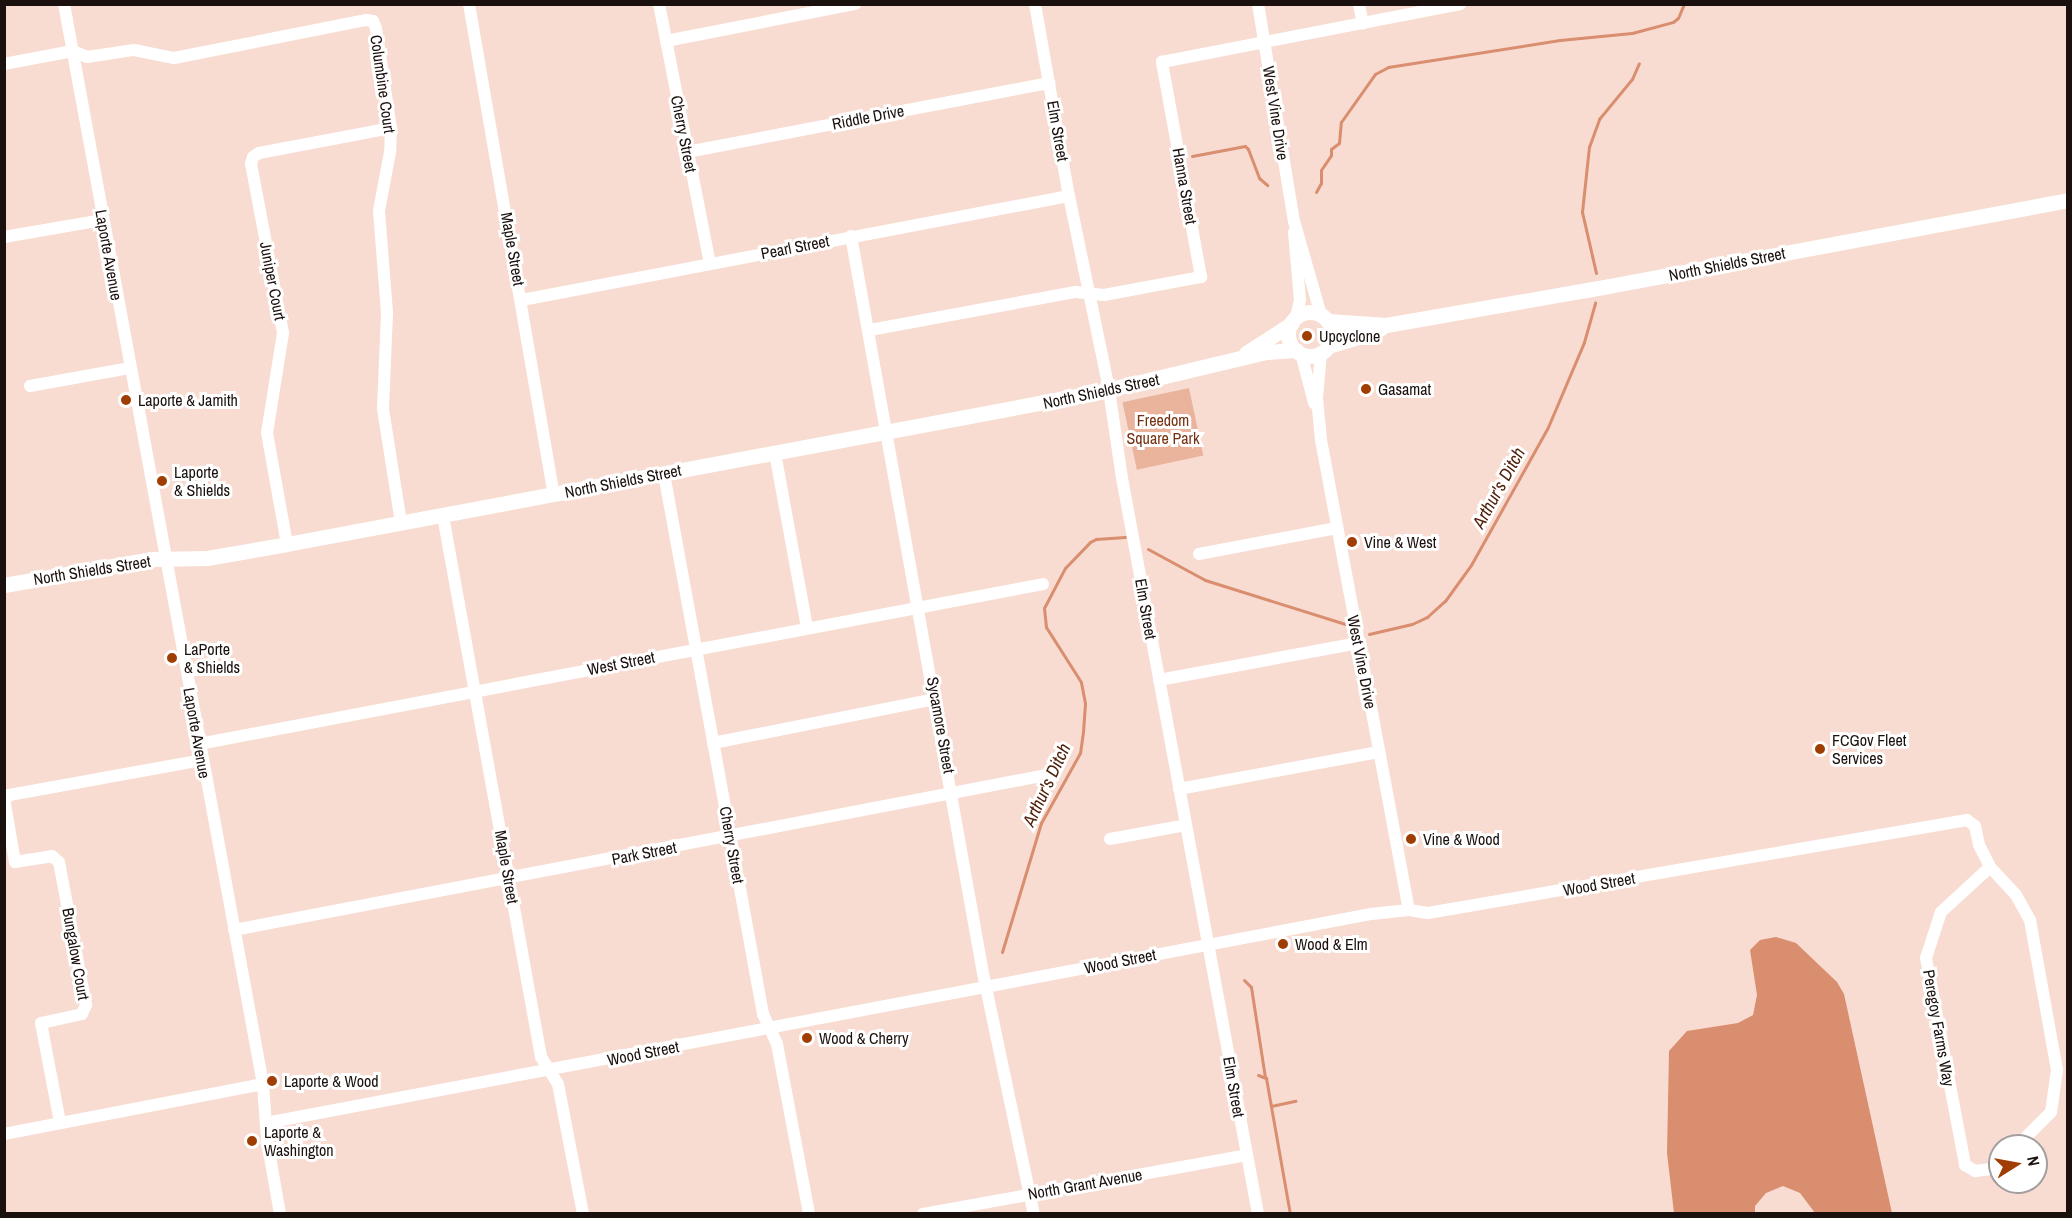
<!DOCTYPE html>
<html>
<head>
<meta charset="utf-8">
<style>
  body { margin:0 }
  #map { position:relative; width:2072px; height:1218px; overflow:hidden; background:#f8dcd1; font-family:"Archivo Narrow",sans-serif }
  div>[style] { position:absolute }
  .green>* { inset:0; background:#eab39c; transform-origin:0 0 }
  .water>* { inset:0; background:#d98e6f }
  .stream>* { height:3px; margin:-1.5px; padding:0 1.5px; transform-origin:1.5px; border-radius:1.5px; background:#d98e6f }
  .minor>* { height:12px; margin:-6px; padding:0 6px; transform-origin:6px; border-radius:6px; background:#fff }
  .major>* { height:15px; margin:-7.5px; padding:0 7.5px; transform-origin:7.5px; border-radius:7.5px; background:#fff }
  .major>.ring { margin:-7.5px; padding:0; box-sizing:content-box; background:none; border:15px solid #fff; border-radius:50% }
  .dots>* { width:16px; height:16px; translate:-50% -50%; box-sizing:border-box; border:3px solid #fff; border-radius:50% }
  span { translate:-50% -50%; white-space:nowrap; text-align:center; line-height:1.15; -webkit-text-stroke:6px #fff; paint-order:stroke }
  .street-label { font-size:16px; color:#1a100d }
  .poi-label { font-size:16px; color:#1a100d }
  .left { translate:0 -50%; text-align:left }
  .park-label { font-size:16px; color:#74300f }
  .water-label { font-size:18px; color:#50200a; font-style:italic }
  .frame { position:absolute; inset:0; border:6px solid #1a100d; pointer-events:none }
  .north { position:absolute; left:1988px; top:1134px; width:60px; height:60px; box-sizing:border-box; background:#fff; border:2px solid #a39f9e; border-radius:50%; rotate:79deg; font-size:16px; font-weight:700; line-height:24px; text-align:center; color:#1a100d }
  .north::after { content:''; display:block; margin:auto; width:21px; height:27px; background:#a03d03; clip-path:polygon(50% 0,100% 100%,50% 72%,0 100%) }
</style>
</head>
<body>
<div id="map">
  <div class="green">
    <div style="left:1189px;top:388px;width:69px;height:68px;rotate:78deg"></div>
  </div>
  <div class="water">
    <div style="clip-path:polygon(1776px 937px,1796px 943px,1837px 982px,1844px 994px,1892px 1213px,1815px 1213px,1800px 1193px,1783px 1186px,1766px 1193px,1755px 1206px,1755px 1213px,1674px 1213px,1667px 1153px,1669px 1051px,1687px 1031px,1738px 1023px,1753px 1015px,1757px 995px,1750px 950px,1760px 940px)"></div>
  </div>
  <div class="stream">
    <div style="left:1192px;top:156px;width:54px;rotate:-10.7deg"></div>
    <div style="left:1245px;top:146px;width:4px;rotate:45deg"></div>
    <div style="left:1248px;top:149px;width:31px;rotate:69deg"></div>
    <div style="left:1259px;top:178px;width:11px;rotate:41deg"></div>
    <div style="left:1316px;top:192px;width:10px;rotate:-61deg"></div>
    <div style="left:1321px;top:183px;width:13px;rotate:-90deg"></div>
    <div style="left:1321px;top:170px;width:18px;rotate:-56deg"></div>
    <div style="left:1331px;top:155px;width:6px;rotate:-90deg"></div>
    <div style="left:1331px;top:149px;width:10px;rotate:-37deg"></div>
    <div style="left:1339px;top:143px;width:21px;rotate:-85deg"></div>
    <div style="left:1341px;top:122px;width:59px;rotate:-54.7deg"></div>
    <div style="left:1375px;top:74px;width:15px;rotate:-28deg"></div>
    <div style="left:1388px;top:67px;width:174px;rotate:-8.9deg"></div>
    <div style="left:1560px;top:40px;width:72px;rotate:-5.6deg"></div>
    <div style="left:1632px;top:33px;width:42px;rotate:-15deg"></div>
    <div style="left:1673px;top:22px;width:6px;rotate:-39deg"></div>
    <div style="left:1678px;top:18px;width:15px;rotate:-67deg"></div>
    <div style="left:1596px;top:273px;width:63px;rotate:-102.9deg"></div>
    <div style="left:1582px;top:212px;width:65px;rotate:-83.9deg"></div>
    <div style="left:1589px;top:147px;width:30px;rotate:-70deg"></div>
    <div style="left:1599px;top:119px;width:52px;rotate:-50.5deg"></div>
    <div style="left:1632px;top:79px;width:17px;rotate:-66deg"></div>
    <div style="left:1148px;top:549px;width:65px;rotate:28.5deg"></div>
    <div style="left:1205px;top:580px;width:147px;rotate:17.4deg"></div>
    <div style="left:1369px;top:634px;width:44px;rotate:-13.1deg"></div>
    <div style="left:1412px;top:624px;width:17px;rotate:-25deg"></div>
    <div style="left:1427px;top:617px;width:24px;rotate:-42deg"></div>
    <div style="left:1445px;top:601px;width:44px;rotate:-54.2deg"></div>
    <div style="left:1471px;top:565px;width:158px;rotate:-60.8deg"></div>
    <div style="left:1548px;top:427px;width:92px;rotate:-67deg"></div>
    <div style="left:1584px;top:342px;width:41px;rotate:-74.2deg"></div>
    <div style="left:1002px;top:952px;width:135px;rotate:-73.2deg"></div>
    <div style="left:1041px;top:823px;width:80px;rotate:-60.9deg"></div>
    <div style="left:1080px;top:753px;width:21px;rotate:-82deg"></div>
    <div style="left:1083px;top:732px;width:29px;rotate:-86deg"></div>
    <div style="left:1085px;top:703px;width:21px;rotate:-101deg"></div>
    <div style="left:1081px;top:682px;width:65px;rotate:-122.5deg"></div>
    <div style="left:1046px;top:627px;width:19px;rotate:-96deg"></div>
    <div style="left:1044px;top:608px;width:45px;rotate:-62.3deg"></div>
    <div style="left:1065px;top:568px;width:36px;rotate:-46deg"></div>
    <div style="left:1090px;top:542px;width:7px;rotate:-27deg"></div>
    <div style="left:1096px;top:539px;width:29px;rotate:-4deg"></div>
    <div style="left:1244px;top:980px;width:10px;rotate:45deg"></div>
    <div style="left:1251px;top:987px;width:91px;rotate:81.2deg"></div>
    <div style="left:1258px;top:1075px;width:9px;rotate:21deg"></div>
    <div style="left:1266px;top:1078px;width:138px;rotate:80deg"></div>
    <div style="left:1271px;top:1106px;width:25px;rotate:-12deg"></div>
  </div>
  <div class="minor">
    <div style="left:64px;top:4px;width:1098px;rotate:79.56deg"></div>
    <div style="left:263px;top:1084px;width:56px;rotate:85.9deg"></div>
    <div style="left:267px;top:1140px;width:75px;rotate:80deg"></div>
    <div style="left:469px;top:4px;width:497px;rotate:80.2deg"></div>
    <div style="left:659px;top:4px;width:265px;rotate:78.9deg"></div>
    <div style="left:1035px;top:4px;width:195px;rotate:80deg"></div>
    <div style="left:1069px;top:196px;width:198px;rotate:78.3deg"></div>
    <div style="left:1109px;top:390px;width:89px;rotate:81.6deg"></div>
    <div style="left:1122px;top:478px;width:748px;rotate:79.53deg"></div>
    <div style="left:1258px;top:4px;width:220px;rotate:80.6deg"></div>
    <div style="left:1294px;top:221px;width:98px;rotate:74deg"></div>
    <div style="left:1359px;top:4px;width:20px;rotate:79deg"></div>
    <div style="left:666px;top:41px;width:193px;rotate:-11.1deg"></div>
    <div style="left:4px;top:64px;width:70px;rotate:-10.7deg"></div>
    <div style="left:73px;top:51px;width:15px;rotate:23deg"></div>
    <div style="left:87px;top:57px;width:48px;rotate:-8.5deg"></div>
    <div style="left:134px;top:50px;width:41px;rotate:11.3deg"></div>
    <div style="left:174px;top:58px;width:196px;rotate:-11.2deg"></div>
    <div style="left:366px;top:20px;width:7px;rotate:8deg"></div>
    <div style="left:373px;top:21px;width:8px;rotate:67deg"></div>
    <div style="left:376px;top:28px;width:101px;rotate:81.5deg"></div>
    <div style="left:391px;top:128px;width:24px;rotate:92deg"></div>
    <div style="left:390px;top:152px;width:60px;rotate:100.6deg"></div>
    <div style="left:379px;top:211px;width:102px;rotate:85.5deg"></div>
    <div style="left:387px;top:313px;width:96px;rotate:92.4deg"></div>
    <div style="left:383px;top:409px;width:115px;rotate:81deg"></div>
    <div style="left:687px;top:152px;width:369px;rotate:-10.8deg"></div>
    <div style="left:1294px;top:232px;width:68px;rotate:85deg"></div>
    <div style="left:1300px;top:300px;width:17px;rotate:103deg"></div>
    <div style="left:851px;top:236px;width:749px;rotate:79.85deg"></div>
    <div style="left:983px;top:973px;width:246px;rotate:78.1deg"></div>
    <div style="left:4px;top:237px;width:99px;rotate:-9.8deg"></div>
    <div style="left:522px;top:300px;width:557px;rotate:-10.77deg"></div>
    <div style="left:870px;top:330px;width:209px;rotate:-10.5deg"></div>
    <div style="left:1076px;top:292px;width:28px;rotate:6deg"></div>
    <div style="left:1104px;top:295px;width:99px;rotate:-10.5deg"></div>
    <div style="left:1201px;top:277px;width:219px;rotate:-100.3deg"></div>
    <div style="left:1162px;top:62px;width:304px;rotate:-11deg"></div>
    <div style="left:1301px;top:353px;width:52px;rotate:75.4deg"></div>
    <div style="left:1321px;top:353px;width:45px;rotate:95.1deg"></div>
    <div style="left:1317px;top:398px;width:42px;rotate:84.6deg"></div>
    <div style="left:1321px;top:440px;width:478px;rotate:79.4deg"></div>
    <div style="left:30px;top:386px;width:102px;rotate:-10.2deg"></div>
    <div style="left:775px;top:453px;width:177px;rotate:79.6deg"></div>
    <div style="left:664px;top:474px;width:549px;rotate:79.61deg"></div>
    <div style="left:763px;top:1014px;width:33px;rotate:65deg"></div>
    <div style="left:777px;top:1044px;width:173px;rotate:79.3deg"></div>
    <div style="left:443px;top:516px;width:550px;rotate:79.73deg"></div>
    <div style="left:541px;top:1057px;width:32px;rotate:58deg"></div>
    <div style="left:558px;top:1084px;width:132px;rotate:79.1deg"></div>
    <div style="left:287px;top:544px;width:113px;rotate:-100.2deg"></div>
    <div style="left:267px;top:433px;width:101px;rotate:-80.9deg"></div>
    <div style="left:283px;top:333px;width:172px;rotate:-100.7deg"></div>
    <div style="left:251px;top:164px;width:7px;rotate:-74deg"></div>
    <div style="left:253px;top:157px;width:7px;rotate:-34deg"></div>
    <div style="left:259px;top:153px;width:134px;rotate:-10.7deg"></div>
    <div style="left:1199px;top:554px;width:140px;rotate:-10.7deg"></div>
    <div style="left:1159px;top:680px;width:203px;rotate:-10.5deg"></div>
    <div style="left:713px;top:743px;width:227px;rotate:-11.2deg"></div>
    <div style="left:199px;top:744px;width:859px;rotate:-10.73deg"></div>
    <div style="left:1179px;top:789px;width:203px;rotate:-10.5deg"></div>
    <div style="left:4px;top:796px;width:201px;rotate:-10.3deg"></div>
    <div style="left:6px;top:796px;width:8px;rotate:97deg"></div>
    <div style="left:5px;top:804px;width:59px;rotate:80.2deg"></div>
    <div style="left:15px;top:862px;width:37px;rotate:-9deg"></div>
    <div style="left:52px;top:856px;width:9px;rotate:41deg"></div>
    <div style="left:59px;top:862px;width:146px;rotate:79.3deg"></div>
    <div style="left:86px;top:1005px;width:10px;rotate:114deg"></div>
    <div style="left:82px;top:1014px;width:42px;rotate:167.6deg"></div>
    <div style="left:41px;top:1023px;width:102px;rotate:79.2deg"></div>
    <div style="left:1110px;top:839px;width:77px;rotate:-10.4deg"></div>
    <div style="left:1990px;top:867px;width:67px;rotate:137.4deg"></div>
    <div style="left:1941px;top:912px;width:48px;rotate:108.1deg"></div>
    <div style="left:1926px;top:958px;width:211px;rotate:79.3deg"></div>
    <div style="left:1965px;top:1165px;width:12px;rotate:31deg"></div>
    <div style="left:1975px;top:1171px;width:16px;rotate:-7deg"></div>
    <div style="left:1991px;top:1169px;width:12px;rotate:-42deg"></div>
    <div style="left:234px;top:930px;width:833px;rotate:-10.8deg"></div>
    <div style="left:266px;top:1123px;width:1125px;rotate:-10.71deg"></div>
    <div style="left:1371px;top:914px;width:38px;rotate:-6deg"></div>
    <div style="left:1409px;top:910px;width:19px;rotate:9deg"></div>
    <div style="left:1428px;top:913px;width:547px;rotate:-9.79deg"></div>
    <div style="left:1967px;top:820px;width:10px;rotate:37deg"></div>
    <div style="left:1975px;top:826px;width:19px;rotate:78deg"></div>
    <div style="left:1979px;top:845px;width:25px;rotate:63deg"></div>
    <div style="left:1990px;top:867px;width:38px;rotate:47deg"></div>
    <div style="left:2016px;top:895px;width:29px;rotate:61deg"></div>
    <div style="left:2030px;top:920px;width:152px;rotate:79.8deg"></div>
    <div style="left:2057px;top:1070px;width:42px;rotate:98.1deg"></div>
    <div style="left:2051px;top:1112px;width:48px;rotate:135deg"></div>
    <div style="left:4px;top:1134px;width:264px;rotate:-10.9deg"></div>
    <div style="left:923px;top:1214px;width:329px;rotate:-10.3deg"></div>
  </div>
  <div class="major">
    <div class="ring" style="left:1288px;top:312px;width:29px;height:29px"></div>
    <div style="left:1328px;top:321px;width:58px;rotate:3.9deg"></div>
    <div style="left:1386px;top:325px;width:226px;rotate:-9.9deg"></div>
    <div style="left:1609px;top:286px;width:467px;rotate:-10.6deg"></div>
    <div style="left:1328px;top:346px;width:49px;rotate:-16.6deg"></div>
    <div style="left:1375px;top:332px;width:11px;rotate:-34deg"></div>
    <div style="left:1246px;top:353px;width:54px;rotate:-32.8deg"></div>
    <div style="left:4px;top:585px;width:149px;rotate:-10deg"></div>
    <div style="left:151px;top:559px;width:56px;rotate:-1deg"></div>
    <div style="left:207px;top:558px;width:81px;rotate:-9.9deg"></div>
    <div style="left:287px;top:544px;width:825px;rotate:-10.62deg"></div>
    <div style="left:1098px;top:392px;width:173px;rotate:-13.4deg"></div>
    <div style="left:1266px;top:352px;width:30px;rotate:-4deg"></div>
  </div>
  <div class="dots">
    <div style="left:1307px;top:336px;background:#a03d03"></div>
    <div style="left:1366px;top:389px;background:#a03d03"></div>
    <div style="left:126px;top:400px;background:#a03d03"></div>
    <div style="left:162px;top:481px;background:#a03d03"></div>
    <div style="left:1352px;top:542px;background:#a03d03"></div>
    <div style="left:172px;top:658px;background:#a03d03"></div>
    <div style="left:1820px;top:749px;background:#a03d03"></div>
    <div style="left:1411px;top:839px;background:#a03d03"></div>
    <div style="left:1283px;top:944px;background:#a03d03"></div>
    <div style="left:807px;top:1038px;background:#a03d03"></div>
    <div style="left:272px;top:1081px;background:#a03d03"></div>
    <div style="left:252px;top:1141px;background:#a03d03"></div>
  </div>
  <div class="street-label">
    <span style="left:383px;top:84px;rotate:82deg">Columbine Court</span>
    <span style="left:1276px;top:113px;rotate:81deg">West Vine Drive</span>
    <span style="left:868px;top:117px;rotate:-11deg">Riddle Drive</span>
    <span style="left:1058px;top:131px;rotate:80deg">Elm Street</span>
    <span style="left:684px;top:134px;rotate:79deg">Cherry Street</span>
    <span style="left:1185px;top:186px;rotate:80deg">Hanna Street</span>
    <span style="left:795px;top:247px;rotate:-11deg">Pearl Street</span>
    <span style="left:513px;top:249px;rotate:80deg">Maple Street</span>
    <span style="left:109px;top:255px;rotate:80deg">Laporte Avenue</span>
    <span style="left:1727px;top:264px;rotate:-11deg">North Shields Street</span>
    <span style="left:273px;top:281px;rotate:79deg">Juniper Court</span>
    <span style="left:1101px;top:391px;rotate:-12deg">North Shields Street</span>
    <span style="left:623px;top:481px;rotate:-11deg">North Shields Street</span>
    <span style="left:92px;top:570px;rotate:-9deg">North Shields Street</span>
    <span style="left:1146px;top:609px;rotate:80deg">Elm Street</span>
    <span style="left:1362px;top:662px;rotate:79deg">West Vine Drive</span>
    <span style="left:621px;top:663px;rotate:-11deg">West Street</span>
    <span style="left:941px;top:725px;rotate:80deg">Sycamore Street</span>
    <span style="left:197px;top:733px;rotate:80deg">Laporte Avenue</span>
    <span style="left:732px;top:845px;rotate:80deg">Cherry Street</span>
    <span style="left:644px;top:853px;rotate:-11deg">Park Street</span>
    <span style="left:507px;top:867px;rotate:80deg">Maple Street</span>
    <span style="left:1599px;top:884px;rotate:-10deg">Wood Street</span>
    <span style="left:76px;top:954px;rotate:80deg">Bungalow Court</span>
    <span style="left:1120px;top:961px;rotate:-11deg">Wood Street</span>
    <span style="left:1939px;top:1028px;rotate:80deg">Peregoy Farms Way</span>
    <span style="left:643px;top:1053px;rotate:-11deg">Wood Street</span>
    <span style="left:1234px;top:1087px;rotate:80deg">Elm Street</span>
    <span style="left:1085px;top:1184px;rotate:-10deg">North Grant Avenue</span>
  </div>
  <div class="poi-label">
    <span class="left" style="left:1319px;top:336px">Upcyclone</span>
    <span class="left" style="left:1378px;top:389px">Gasamat</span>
    <span class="left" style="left:138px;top:400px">Laporte &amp; Jamith</span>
    <span class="left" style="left:174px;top:481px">Laporte<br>&amp; Shields</span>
    <span class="left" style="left:1364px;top:542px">Vine &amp; West</span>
    <span class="left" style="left:184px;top:658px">LaPorte<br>&amp; Shields</span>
    <span class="left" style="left:1832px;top:749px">FCGov Fleet<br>Services</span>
    <span class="left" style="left:1423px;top:839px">Vine &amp; Wood</span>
    <span class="left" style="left:1295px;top:944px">Wood &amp; Elm</span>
    <span class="left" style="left:819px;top:1038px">Wood &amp; Cherry</span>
    <span class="left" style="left:284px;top:1081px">Laporte &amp; Wood</span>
    <span class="left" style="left:264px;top:1141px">Laporte &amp;<br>Washington</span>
  </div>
  <div class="park-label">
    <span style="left:1163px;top:429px">Freedom<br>Square Park</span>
  </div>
  <div class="water-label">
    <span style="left:1499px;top:488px;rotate:-61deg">Arthur's Ditch</span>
    <span style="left:1047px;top:785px;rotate:-65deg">Arthur's Ditch</span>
  </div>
  <div class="frame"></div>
  <div class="north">N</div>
</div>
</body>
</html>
